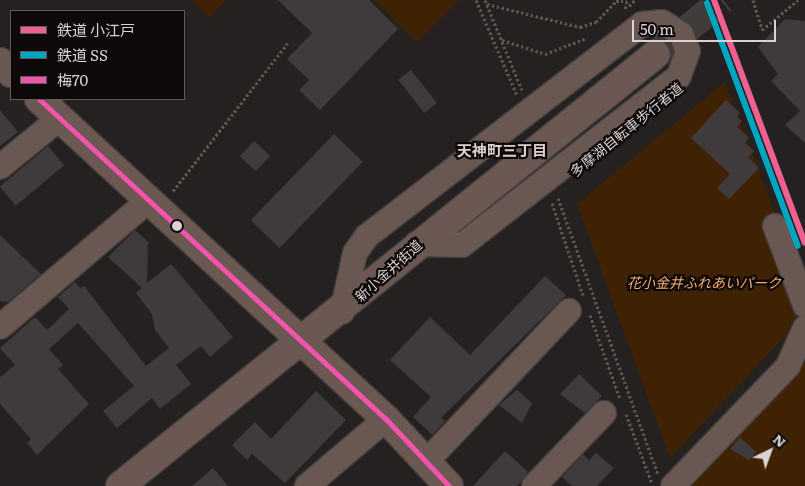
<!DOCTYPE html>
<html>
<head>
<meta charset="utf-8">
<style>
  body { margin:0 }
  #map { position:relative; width:805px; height:486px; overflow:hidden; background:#262121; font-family:Literata,"Noto Sans JP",serif }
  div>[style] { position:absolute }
  .green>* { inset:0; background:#3f2204 }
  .building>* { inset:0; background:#3f3a3b; transform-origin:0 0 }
  .major-tunnel>* { height:28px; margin-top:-14px; transform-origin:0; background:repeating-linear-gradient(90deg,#413c3c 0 28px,transparent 0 42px) }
  .path>* { height:3px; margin-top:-1.5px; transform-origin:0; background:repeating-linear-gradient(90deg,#615552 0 2.5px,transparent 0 5px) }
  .roads { filter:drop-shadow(1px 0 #423e3e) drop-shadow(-1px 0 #423e3e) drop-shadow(0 1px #423e3e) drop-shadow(0 -1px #423e3e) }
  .minor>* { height:24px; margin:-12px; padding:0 12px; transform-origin:12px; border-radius:12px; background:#695752 }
  .major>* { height:28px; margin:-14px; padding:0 14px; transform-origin:14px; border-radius:14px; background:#6c5852 }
  .bus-1>* { height:5px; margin:-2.5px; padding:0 2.5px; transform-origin:2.5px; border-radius:2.5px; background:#f653ac }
  .rail-1>* { height:6px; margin:-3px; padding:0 3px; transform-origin:3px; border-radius:3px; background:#ed6091 }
  .rail-2>* { height:6px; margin:-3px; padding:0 3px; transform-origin:3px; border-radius:3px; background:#00a6bf }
  .dots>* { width:14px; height:14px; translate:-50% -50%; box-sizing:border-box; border:2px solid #0e0909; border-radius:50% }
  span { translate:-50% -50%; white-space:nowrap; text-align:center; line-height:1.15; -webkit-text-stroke:4.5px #0e0909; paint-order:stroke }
  .street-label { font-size:14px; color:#dbd3d3 }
  .park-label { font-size:14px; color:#f9ad6d; font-style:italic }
  .neighbourhood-label { font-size:15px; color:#ddcdce; font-weight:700 }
  .legend { position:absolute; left:10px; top:10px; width:175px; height:90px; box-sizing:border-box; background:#0e0909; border:1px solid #605a5a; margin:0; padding:6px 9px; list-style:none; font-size:15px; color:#dbd3d3 }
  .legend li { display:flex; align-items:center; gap:10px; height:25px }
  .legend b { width:25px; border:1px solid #605a5a }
  .north { position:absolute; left:745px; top:426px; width:50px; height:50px; -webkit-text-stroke:4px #0e0909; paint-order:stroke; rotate:42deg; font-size:14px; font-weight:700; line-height:20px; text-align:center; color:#dbd3d3 }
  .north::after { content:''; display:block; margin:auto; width:18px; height:22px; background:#dbd3d3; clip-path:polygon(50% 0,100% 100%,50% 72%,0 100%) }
  .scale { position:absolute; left:632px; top:20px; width:144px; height:22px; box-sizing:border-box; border:2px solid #dbd3d3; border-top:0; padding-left:6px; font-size:15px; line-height:18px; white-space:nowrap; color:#dbd3d3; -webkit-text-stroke:4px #0e0909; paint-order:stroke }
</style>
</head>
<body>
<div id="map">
  <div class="green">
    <div style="clip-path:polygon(191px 0,226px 0,209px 18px)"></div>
    <div style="clip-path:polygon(374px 0,459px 0,417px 42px)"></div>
    <div style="clip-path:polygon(725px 82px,805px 291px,805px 315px,670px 458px,577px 204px)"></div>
    <div style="clip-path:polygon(805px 338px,805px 486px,679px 486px)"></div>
  </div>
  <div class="building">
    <div style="clip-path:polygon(278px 0,369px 0,398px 29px,320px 110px,299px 90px,309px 80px,287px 59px,312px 33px)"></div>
    <div style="clip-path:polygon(785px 19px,805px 21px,805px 143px,785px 125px,800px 111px,771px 81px,778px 74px,758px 47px)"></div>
    <div style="left:411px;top:70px;width:42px;height:16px;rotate:52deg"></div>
    <div style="clip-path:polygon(726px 100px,740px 113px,737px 117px,742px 121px,737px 127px,749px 138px,745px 143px,754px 151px,748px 157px,759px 168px,729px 199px,717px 188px,730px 174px,691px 138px)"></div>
    <div style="clip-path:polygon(0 110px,18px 132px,0 146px)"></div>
    <div style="left:334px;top:134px;width:40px;height:120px;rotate:44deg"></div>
    <div style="left:254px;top:141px;width:22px;height:21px;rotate:43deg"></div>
    <div style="left:48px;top:146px;width:25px;height:63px;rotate:50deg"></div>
    <div style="clip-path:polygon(135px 230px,148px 242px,147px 283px,171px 264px,233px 337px,210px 357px,201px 346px,176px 365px,191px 384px,160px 409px,152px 398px,117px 428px,103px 411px,134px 386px,78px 323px,49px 349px,63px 365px,58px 369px,89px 404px,37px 455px,27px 443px,31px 439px,0 404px,0 377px,15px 365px,0 348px,35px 317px,47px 330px,69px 309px,58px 297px,75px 282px,80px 288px,84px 286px,146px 366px,169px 348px,155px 330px,152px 314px,136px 293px,142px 288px,108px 257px)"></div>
    <div style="clip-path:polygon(0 235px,41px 274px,8px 302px,0 301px)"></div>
    <div style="clip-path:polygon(545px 276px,566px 295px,441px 418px,445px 421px,432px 435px,413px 417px,431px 397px,390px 360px,430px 317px,470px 355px)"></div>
    <div style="clip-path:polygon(579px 374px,602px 396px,585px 413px,560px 394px)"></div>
    <div style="clip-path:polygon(517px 390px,532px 403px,522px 423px,499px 405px)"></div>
    <div style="clip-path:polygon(316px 391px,346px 420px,285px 483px,252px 454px,247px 460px,232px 445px,255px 422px,271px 439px)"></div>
    <div style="clip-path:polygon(740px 437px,756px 452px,749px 460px,730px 449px)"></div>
    <div style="clip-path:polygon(505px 451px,528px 472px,522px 481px,517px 486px,473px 486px)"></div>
    <div style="clip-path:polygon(596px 453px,614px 468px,597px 486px,572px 486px,562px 477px,583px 454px,589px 460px)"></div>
    <div style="clip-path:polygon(213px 468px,228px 486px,192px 486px)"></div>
  </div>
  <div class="major-tunnel">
    <div style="left:656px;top:54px;width:86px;rotate:-38.9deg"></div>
  </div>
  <div class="path">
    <div style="left:476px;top:0;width:103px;rotate:66.7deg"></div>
    <div style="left:485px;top:0;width:97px;rotate:67.7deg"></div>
    <div style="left:753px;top:0;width:31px;rotate:73deg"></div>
    <div style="left:762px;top:30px;width:47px;rotate:-39.8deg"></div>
    <div style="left:487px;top:4px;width:96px;rotate:13.9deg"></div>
    <div style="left:580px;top:27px;width:17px;rotate:-17deg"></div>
    <div style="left:596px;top:22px;width:29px;rotate:-46deg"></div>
    <div style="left:616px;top:1px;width:11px"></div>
    <div style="left:627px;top:1px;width:9px;rotate:103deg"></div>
    <div style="left:629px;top:6px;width:8px;rotate:-45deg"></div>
    <div style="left:502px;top:40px;width:45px;rotate:18deg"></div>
    <div style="left:545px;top:54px;width:45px;rotate:-20.9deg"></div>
    <div style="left:173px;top:191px;width:187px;rotate:-52.2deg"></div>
    <div style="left:558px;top:198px;width:294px;rotate:70.1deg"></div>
    <div style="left:552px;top:203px;width:97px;rotate:71.4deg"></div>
    <div style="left:590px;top:315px;width:89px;rotate:70.3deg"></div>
    <div style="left:626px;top:414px;width:74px;rotate:69.4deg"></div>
  </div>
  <div class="roads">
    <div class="minor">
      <div style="left:0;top:167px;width:77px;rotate:-39.2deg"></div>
      <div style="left:775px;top:226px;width:85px;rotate:69.2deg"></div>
      <div style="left:342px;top:312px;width:60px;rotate:-77.6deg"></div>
      <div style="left:355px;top:253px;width:21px;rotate:-55deg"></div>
      <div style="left:367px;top:236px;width:347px;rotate:-37.6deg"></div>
      <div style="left:642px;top:24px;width:20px;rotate:-6deg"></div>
      <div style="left:662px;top:22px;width:22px;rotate:32deg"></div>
      <div style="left:681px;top:34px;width:18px;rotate:68deg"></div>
      <div style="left:688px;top:51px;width:27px;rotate:110deg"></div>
      <div style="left:679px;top:76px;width:275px;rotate:142.1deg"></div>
      <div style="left:462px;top:245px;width:46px;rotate:-178.8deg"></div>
      <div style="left:0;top:327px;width:196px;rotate:-40.4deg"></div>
      <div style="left:426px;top:462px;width:208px;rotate:-46.6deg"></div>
      <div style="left:307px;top:486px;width:104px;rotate:-40.3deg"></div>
      <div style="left:534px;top:486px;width:101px;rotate:-46.2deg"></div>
      <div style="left:673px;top:486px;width:166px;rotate:-46.2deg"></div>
      <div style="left:788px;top:366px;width:42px;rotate:-65.9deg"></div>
    </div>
    <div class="major">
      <div style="left:0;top:62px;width:16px;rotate:45deg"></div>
      <div style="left:39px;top:99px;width:472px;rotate:42.7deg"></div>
      <div style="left:386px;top:419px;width:92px;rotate:46.8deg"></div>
      <div style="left:120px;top:486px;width:688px;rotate:-38.87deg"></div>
    </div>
  </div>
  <div class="bus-1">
    <div style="left:39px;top:99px;width:472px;rotate:42.7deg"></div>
    <div style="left:386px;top:419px;width:92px;rotate:46.8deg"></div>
  </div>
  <div class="rail-1">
    <div style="left:714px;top:0;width:259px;rotate:69.5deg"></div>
  </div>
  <div class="rail-2">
    <div style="left:707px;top:3px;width:259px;rotate:69.5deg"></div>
  </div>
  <div class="dots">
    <div style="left:177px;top:226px;background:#dbd3d3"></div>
  </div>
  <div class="street-label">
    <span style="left:626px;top:129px;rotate:-39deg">多摩湖自転車歩行者道</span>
    <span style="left:388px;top:270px;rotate:-42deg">新小金井街道</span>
  </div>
  <div class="park-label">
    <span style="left:704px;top:282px">花小金井ふれあいパーク</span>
  </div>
  <div class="neighbourhood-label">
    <span style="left:502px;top:150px">天神町三丁目</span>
  </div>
  <ul class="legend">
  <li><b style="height:6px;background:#ed6091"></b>鉄道 小江戸</li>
  <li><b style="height:6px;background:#00a6bf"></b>鉄道 SS</li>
  <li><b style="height:6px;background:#f653ac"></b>梅70</li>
  </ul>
  <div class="north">N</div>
  <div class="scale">50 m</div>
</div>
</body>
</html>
